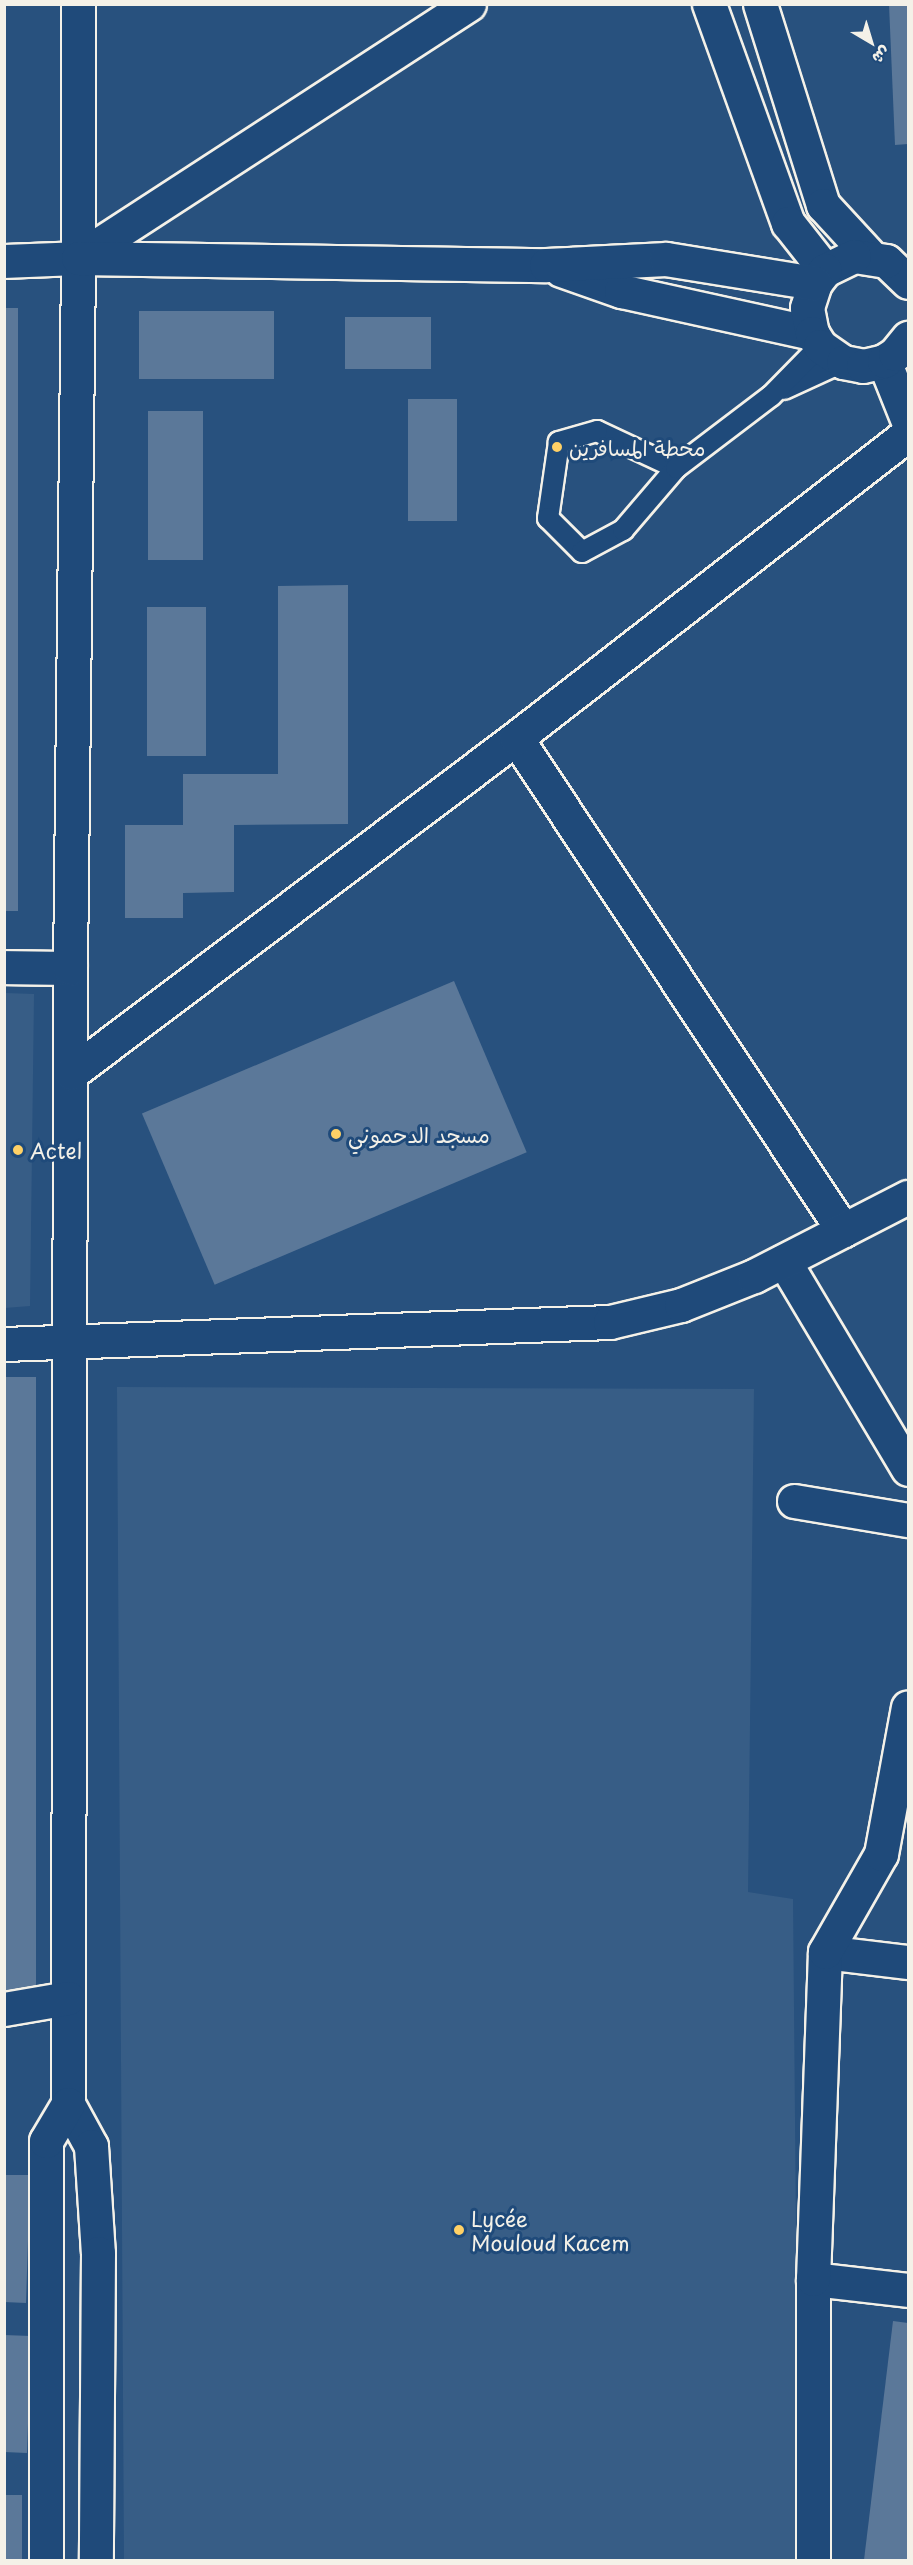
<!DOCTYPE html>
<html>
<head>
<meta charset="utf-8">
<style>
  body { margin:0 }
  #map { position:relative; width:913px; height:2565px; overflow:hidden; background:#28517e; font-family:"Playpen Sans","Playpen Sans Arabic",sans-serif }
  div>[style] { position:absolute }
  .built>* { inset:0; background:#375d86 }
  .building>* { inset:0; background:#5b7899; transform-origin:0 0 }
  .roads { filter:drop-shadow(2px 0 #f4f1e8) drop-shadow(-2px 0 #f4f1e8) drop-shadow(0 2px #f4f1e8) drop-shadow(0 -2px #f4f1e8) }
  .service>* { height:20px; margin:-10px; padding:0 10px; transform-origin:10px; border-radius:10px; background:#1f4a7a }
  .minor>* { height:33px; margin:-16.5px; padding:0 16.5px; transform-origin:16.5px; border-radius:16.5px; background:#1f4a7a }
  .tertiary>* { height:33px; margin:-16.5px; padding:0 16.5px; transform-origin:16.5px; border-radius:16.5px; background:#1f4a7a }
  .secondary>* { height:33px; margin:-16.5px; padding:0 16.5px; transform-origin:16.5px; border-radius:16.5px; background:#1f4a7a }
  .dots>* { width:16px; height:16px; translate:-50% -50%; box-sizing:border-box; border:3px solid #1f4a7a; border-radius:50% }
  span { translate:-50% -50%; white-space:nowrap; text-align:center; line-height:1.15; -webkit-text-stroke:6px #1f4a7a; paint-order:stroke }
  .poi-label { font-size:21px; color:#f4f1e8 }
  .left { translate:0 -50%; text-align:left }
  .frame { position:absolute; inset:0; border:6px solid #f4f1e8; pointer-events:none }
  .north { position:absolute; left:841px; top:12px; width:60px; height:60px; -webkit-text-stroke:4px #1f4a7a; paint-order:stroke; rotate:142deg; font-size:16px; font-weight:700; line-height:24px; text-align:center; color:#f4f1e8 }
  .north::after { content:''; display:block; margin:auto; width:21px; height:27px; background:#f4f1e8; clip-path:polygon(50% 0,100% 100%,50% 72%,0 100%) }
</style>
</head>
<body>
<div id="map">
  <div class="built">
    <div style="clip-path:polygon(5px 993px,34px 994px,30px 1306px,5px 1308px)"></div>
    <div style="clip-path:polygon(117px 1387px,754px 1389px,748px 1892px,793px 1899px,799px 2560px,124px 2560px)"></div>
  </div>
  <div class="building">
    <div style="clip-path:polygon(889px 4px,908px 4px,908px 144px,895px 145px)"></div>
    <div style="left:5px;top:308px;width:13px;height:603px"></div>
    <div style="left:139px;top:311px;width:135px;height:68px"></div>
    <div style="left:431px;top:317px;width:52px;height:86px;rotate:90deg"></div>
    <div style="left:408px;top:399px;width:49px;height:122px"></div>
    <div style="left:148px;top:411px;width:55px;height:149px"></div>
    <div style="clip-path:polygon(348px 585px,348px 824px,234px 825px,234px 892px,183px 893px,183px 918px,125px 918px,125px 825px,183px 825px,183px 774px,278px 774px,278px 586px)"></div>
    <div style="left:206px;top:607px;width:149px;height:59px;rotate:90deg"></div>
    <div style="left:454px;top:981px;width:186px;height:339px;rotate:67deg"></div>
    <div style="left:5px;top:1377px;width:31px;height:618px"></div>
    <div style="clip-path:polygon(4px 2175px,30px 2175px,26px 2303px,4px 2302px)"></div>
    <div style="clip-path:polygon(893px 2321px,908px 2323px,908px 2560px,864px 2560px)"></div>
    <div style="clip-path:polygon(4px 2335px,31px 2336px,27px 2453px,4px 2452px)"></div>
    <div style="left:4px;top:2495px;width:18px;height:65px"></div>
  </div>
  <div class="roads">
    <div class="service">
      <div style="left:784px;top:389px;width:65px;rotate:-24.6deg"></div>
      <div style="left:676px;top:468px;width:87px;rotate:-154.9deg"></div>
      <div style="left:597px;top:431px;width:40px;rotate:164deg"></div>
      <div style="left:559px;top:442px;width:77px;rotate:98.2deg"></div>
      <div style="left:548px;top:518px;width:48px;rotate:45deg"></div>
      <div style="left:582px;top:552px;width:47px;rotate:-28.2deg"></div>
      <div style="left:623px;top:530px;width:82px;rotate:-49.5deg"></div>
      <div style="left:676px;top:468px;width:119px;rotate:-37.2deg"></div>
      <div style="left:771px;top:396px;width:70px;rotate:-45.6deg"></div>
    </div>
    <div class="minor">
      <div style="left:709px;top:4px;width:233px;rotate:70.2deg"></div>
      <div style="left:788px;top:223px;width:60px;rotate:51.8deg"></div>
      <div style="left:760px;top:4px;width:211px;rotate:72.6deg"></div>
      <div style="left:823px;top:205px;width:69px;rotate:47.3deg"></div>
      <div style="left:78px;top:258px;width:466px;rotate:-33deg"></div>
      <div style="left:884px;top:361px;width:65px;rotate:68.2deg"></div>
      <div style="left:516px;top:738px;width:591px;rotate:56.39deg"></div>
      <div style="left:70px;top:968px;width:1136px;rotate:90.1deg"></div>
      <div style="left:68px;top:2104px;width:48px;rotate:61.3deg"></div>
      <div style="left:91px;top:2146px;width:107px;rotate:86.3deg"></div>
      <div style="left:98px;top:2253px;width:307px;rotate:90.4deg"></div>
      <div style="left:71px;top:1073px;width:557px;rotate:-36.97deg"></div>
      <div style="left:516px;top:738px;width:496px;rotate:-37.8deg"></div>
      <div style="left:784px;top:1261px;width:242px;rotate:59.2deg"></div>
      <div style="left:4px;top:1344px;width:606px;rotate:-2.08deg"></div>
      <div style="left:610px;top:1322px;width:73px;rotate:-13.5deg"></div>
      <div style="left:681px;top:1305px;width:79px;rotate:-21.7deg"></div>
      <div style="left:754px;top:1276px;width:173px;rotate:-27.2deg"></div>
      <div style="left:794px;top:1501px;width:116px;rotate:9.5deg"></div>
      <div style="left:825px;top:1952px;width:84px;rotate:6.9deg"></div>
      <div style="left:4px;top:2009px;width:65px;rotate:-9.8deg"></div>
      <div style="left:813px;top:2279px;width:96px;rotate:6.6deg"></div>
      <div style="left:46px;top:2560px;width:419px;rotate:-90deg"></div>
      <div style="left:46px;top:2141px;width:43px;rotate:-59.3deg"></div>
      <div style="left:813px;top:2560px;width:281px;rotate:-90deg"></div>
      <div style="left:813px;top:2279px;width:327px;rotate:-87.9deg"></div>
      <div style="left:825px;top:1952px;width:113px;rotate:-60.3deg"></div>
      <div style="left:881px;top:1854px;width:149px;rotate:-79.6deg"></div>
    </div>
    <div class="tertiary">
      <div style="left:4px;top:261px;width:74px;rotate:-2.3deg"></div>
      <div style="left:78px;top:258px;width:254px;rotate:-90deg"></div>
    </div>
    <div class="secondary">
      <div style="left:561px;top:270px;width:64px;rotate:19.3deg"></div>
      <div style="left:621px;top:291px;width:196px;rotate:12.4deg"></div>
      <div style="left:908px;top:282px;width:30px;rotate:-136deg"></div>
      <div style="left:886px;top:261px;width:32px;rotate:-171deg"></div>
      <div style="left:854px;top:256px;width:32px;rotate:154deg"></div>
      <div style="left:825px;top:270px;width:16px;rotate:128deg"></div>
      <div style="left:815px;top:283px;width:26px;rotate:108deg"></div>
      <div style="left:807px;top:308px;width:25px;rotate:79deg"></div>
      <div style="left:812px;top:333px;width:15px;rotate:58deg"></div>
      <div style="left:820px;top:346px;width:28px;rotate:35deg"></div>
      <div style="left:843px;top:362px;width:20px;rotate:11deg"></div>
      <div style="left:863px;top:366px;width:22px;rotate:-13deg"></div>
      <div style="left:884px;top:361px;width:13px;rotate:-32deg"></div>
      <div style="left:895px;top:354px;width:21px;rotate:-51deg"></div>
      <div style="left:4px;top:967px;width:66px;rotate:0.9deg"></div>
      <div style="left:70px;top:968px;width:710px;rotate:-89.35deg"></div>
      <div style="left:78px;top:258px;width:468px;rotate:0.9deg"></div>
      <div style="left:546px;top:265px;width:120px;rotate:-2.9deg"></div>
      <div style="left:666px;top:259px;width:151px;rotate:9.2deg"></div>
    </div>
  </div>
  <div class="dots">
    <div style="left:557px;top:447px;background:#ffd166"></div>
    <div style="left:336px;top:1134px;background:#ffd166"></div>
    <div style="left:18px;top:1150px;background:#ffd166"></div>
    <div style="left:459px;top:2230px;background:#ffd166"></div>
  </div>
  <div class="poi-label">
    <span class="left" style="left:569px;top:447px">محطة المسافرين</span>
    <span class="left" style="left:348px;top:1134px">مسجد الدحموني</span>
    <span class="left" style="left:30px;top:1150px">Actel</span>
    <span class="left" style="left:471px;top:2230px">Lycée<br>Mouloud Kacem</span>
  </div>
  <div class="frame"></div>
  <div class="north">ش</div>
</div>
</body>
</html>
